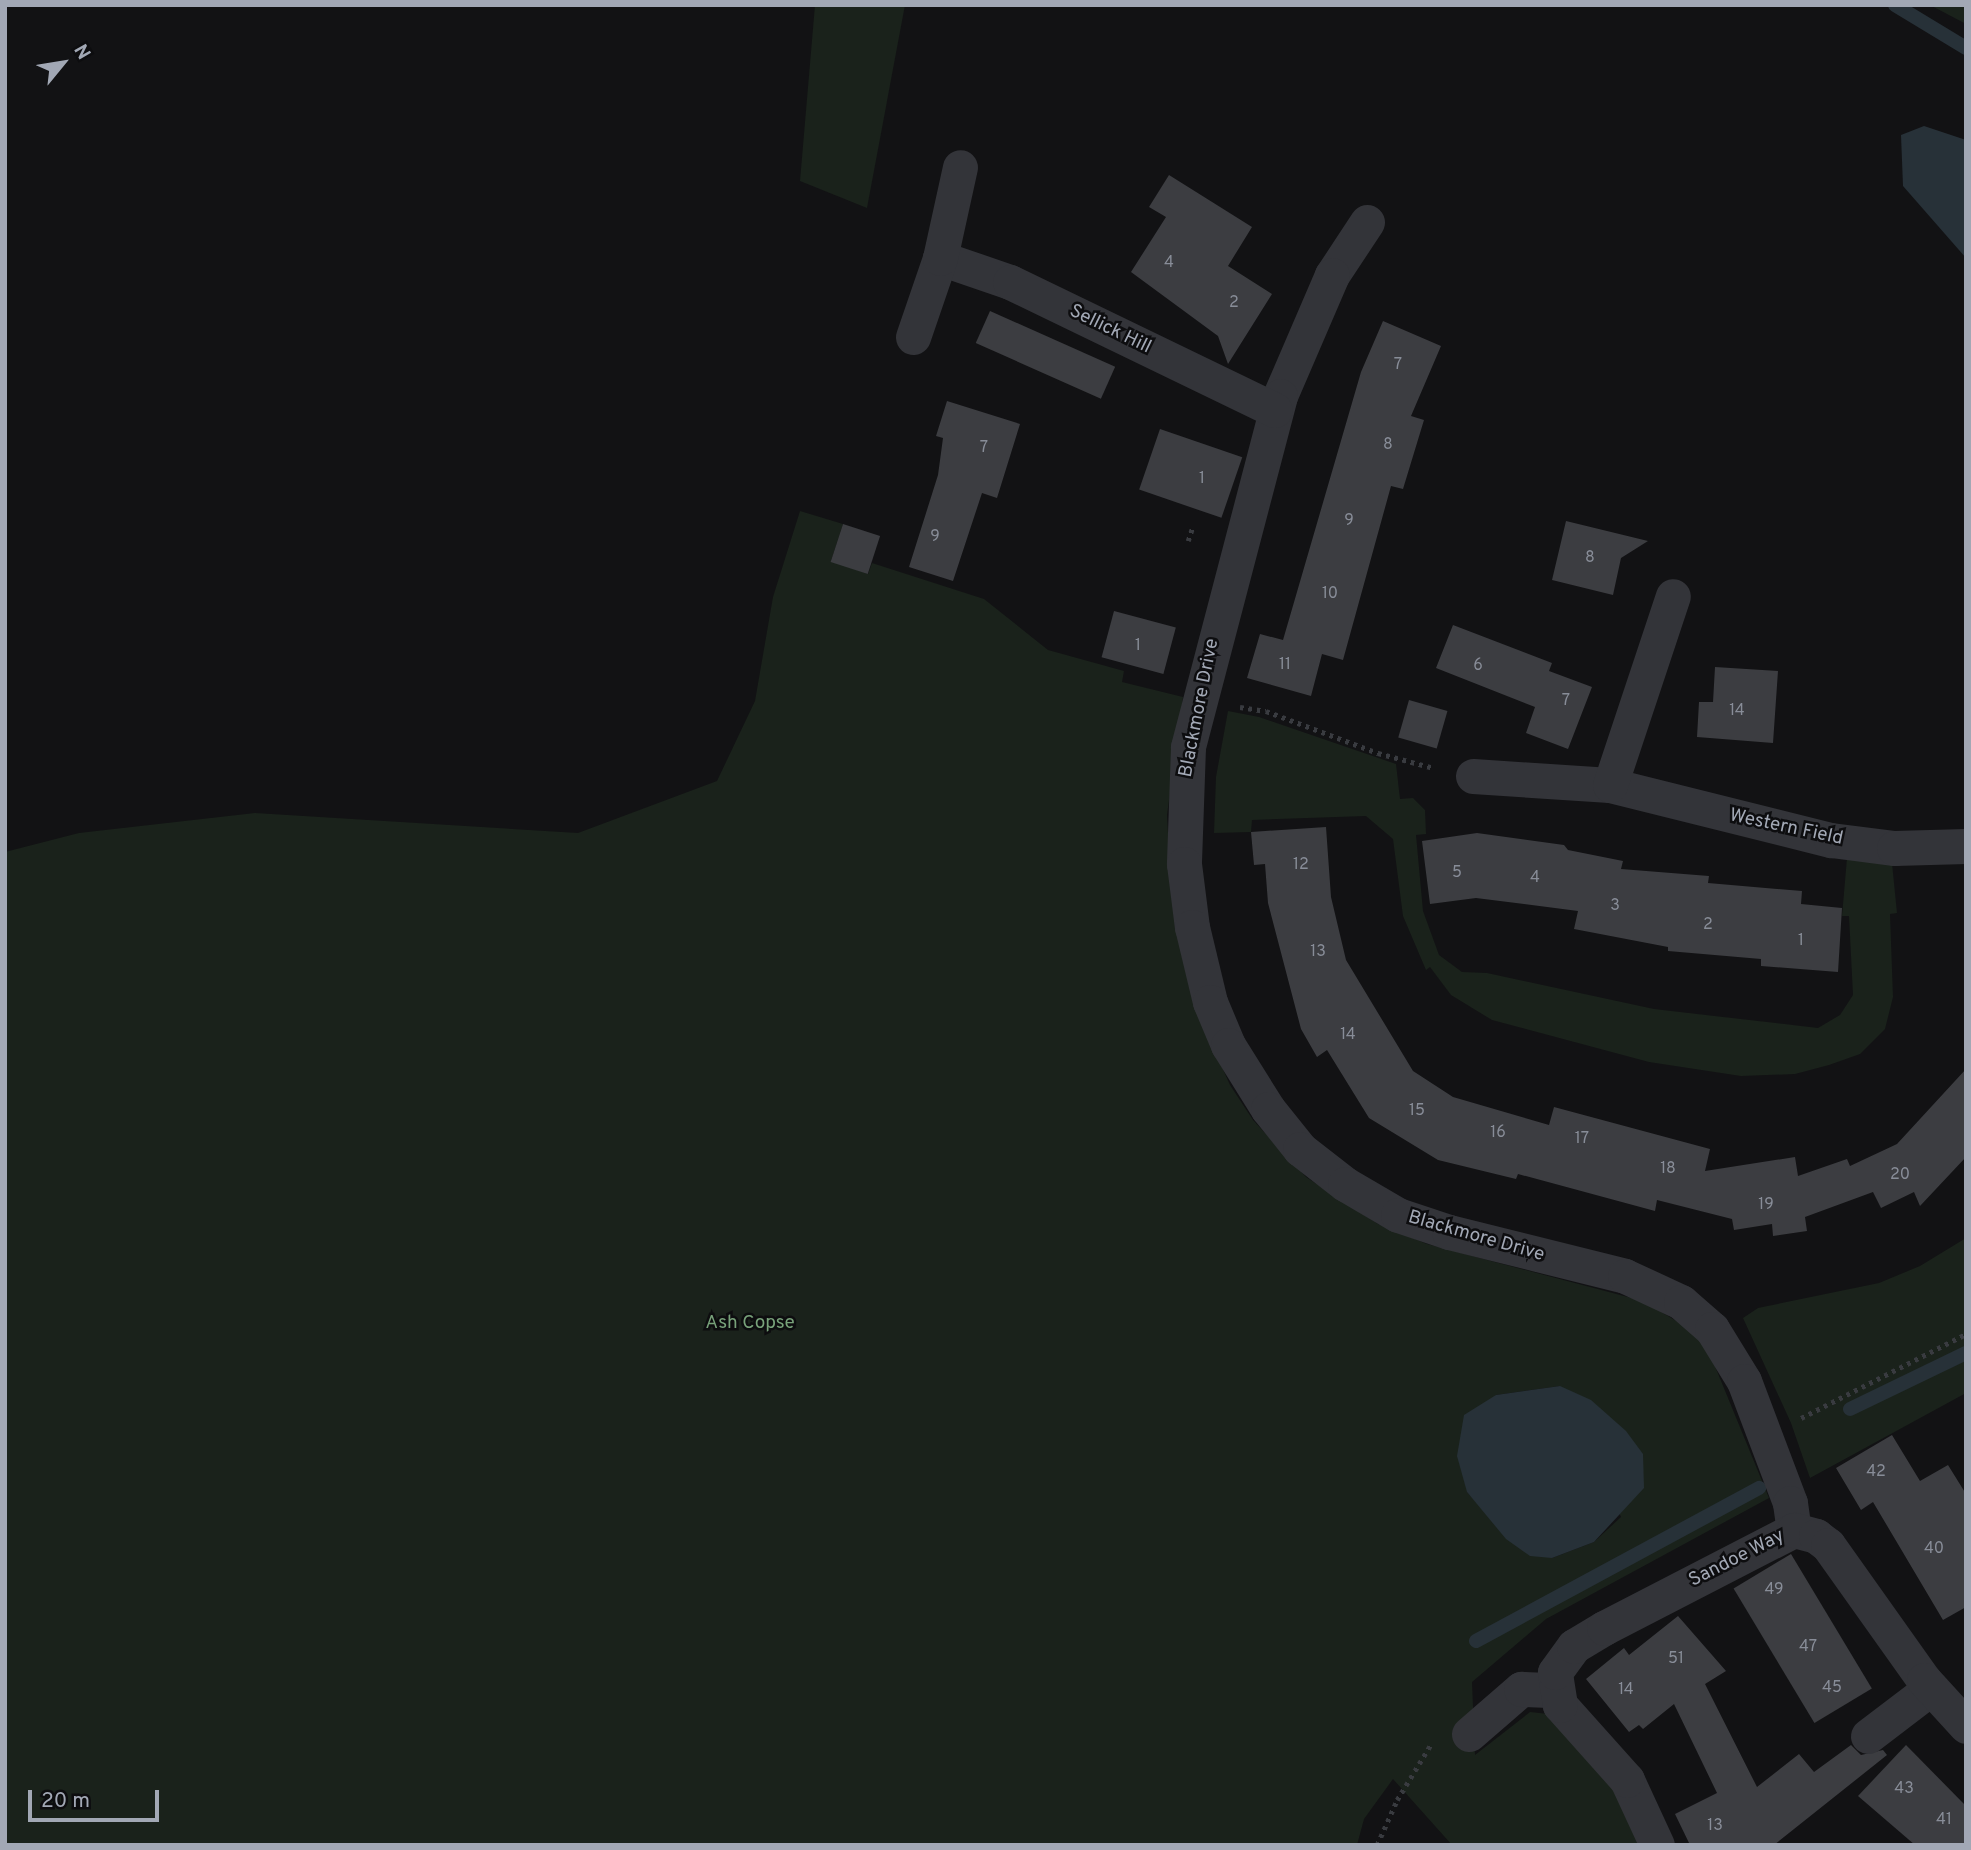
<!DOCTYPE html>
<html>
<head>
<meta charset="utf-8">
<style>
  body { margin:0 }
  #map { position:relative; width:1971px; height:1850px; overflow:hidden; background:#121214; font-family:Overpass,sans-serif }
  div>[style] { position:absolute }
  .green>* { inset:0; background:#1a221b }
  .water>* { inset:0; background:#273138 }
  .stream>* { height:14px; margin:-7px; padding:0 7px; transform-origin:7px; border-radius:7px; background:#273138 }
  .building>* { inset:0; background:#3c3d41; transform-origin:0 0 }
  .path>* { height:4.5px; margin-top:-2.25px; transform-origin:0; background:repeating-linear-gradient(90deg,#393b40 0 3.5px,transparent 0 8.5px) }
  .minor>* { height:35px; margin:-17.5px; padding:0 17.5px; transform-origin:17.5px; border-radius:17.5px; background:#333439 }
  span { translate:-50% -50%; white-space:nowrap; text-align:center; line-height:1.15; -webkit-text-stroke:5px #0d0d0f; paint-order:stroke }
  .number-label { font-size:16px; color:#888d98 }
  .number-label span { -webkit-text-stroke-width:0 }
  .street-label { font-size:19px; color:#a2a8b5 }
  .park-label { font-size:19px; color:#78a27a }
  .frame { position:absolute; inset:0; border:7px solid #a2a8b5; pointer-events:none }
  .north { position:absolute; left:28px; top:28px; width:70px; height:70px; -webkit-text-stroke:5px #0d0d0f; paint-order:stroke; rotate:60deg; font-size:19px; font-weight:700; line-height:28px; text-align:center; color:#a2a8b5 }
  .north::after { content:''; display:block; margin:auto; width:24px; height:32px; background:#a2a8b5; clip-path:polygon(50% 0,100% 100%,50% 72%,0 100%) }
  .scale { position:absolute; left:28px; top:1790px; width:131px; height:32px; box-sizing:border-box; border:4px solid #a2a8b5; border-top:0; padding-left:9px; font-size:21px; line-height:24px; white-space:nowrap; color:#a2a8b5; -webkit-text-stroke:5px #0d0d0f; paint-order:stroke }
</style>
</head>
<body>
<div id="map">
  <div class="green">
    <div style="clip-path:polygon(815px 5px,905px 5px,867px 208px,800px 181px)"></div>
    <div style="clip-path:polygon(1930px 5px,1966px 5px,1966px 24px)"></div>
    <div style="clip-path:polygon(evenodd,800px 511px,843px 524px,831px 561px,868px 574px,872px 563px,984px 599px,1048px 650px,1124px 671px,1122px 682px,1183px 697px,1167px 815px,1171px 891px,1205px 1029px,1230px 1085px,1253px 1120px,1306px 1177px,1378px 1224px,1427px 1244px,1643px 1301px,1703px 1337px,1769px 1498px,1546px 1619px,1472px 1682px,1475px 1755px,1530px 1712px,1548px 1714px,1625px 1803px,1645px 1845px,1452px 1845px,1393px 1779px,1364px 1819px,1357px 1845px,5px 1845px,5px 852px,79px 833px,255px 813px,578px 833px,717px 781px,755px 701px,773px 597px,800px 511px,1560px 1386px,1621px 1517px,1594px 1542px,1552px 1558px,1486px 1513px,1467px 1492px,1496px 1395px,1560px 1386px)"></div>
    <div style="clip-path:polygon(1228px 711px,1259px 717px,1396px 764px,1400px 799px,1413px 798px,1425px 810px,1426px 834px,1416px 835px,1423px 911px,1439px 955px,1462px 972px,1487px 973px,1654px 1009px,1818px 1028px,1840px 1015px,1853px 995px,1849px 916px,1842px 916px,1847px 858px,1892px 863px,1897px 913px,1890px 914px,1893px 997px,1885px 1029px,1860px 1054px,1829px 1065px,1795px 1074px,1741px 1076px,1649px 1062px,1492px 1020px,1451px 995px,1430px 967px,1426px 970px,1403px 916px,1393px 839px,1366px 816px,1252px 820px,1251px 832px,1214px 833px,1216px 777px)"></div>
    <div style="clip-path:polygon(1966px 1238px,1966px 1393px,1810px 1478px,1791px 1423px,1743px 1318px,1758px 1308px,1879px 1283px,1920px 1266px)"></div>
  </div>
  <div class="water">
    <div style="clip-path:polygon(1924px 126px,1966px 140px,1966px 258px,1903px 186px,1901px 135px)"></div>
    <div style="clip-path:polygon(1560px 1386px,1591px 1400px,1626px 1431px,1643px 1454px,1644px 1488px,1594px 1542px,1552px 1558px,1530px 1556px,1506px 1539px,1467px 1492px,1457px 1456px,1464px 1415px,1496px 1395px)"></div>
  </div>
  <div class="stream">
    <div style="left:1895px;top:5px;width:83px;rotate:31.2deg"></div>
    <div style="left:1850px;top:1409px;width:129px;rotate:-25.8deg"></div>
    <div style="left:1476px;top:1641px;width:322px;rotate:-28.4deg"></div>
  </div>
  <div class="building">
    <div style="clip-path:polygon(1169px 175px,1252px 227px,1228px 266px,1272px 294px,1228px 364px,1218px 336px,1131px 272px,1166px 217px,1149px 207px)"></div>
    <div style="left:990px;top:311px;width:137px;height:35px;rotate:24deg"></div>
    <div style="clip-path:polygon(1383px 321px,1441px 346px,1411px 416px,1424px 420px,1403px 489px,1391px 486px,1343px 660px,1322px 654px,1311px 696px,1247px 678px,1260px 634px,1283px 640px,1361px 372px)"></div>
    <div style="clip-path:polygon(947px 401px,1020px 424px,997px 498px,982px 493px,953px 581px,909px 567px,938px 475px,943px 438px,936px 436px)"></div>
    <div style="left:1160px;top:429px;width:87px;height:64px;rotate:19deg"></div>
    <div style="clip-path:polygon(1566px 521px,1648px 541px,1621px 558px,1613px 595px,1552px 580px)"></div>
    <div style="left:843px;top:524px;width:39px;height:40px;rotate:18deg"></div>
    <div style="left:1114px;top:611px;width:64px;height:48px;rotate:15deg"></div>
    <div style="clip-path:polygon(1453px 625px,1552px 663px,1549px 671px,1592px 687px,1568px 749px,1526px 733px,1535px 707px,1436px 668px)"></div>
    <div style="clip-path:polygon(1715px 667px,1778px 671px,1773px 743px,1697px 737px,1699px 702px,1713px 702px)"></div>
    <div style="left:1409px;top:700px;width:40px;height:39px;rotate:16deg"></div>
    <div style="clip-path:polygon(1326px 827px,1331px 897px,1346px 960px,1413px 1071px,1453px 1097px,1549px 1125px,1554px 1107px,1710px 1149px,1705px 1171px,1795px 1157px,1798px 1176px,1847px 1159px,1850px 1166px,1897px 1144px,1966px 1069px,1966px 1157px,1920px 1206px,1914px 1192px,1881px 1208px,1873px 1192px,1805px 1217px,1807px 1231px,1773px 1236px,1772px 1224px,1734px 1230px,1732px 1219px,1657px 1200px,1655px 1211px,1518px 1174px,1516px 1179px,1438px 1160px,1369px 1118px,1327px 1050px,1317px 1057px,1301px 1029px,1268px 903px,1265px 864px,1254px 865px,1251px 832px)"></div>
    <div style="clip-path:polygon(1477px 833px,1564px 845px,1568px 850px,1623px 861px,1621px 869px,1709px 876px,1708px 883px,1802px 891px,1801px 904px,1842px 908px,1838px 972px,1761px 966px,1761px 959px,1668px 951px,1668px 947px,1574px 929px,1578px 911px,1476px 898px,1430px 904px,1422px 841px)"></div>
    <div style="clip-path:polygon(1892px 1435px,1920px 1481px,1948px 1465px,1966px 1494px,1966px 1607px,1943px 1620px,1873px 1502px,1861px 1510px,1836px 1468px)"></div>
    <div style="left:1791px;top:1554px;width:157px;height:67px;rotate:59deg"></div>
    <div style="clip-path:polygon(1678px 1616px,1726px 1671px,1705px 1684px,1757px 1787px,1799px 1754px,1814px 1772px,1851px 1745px,1861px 1755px,1883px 1750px,1887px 1755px,1774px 1845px,1690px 1845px,1675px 1814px,1717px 1793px,1674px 1704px,1643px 1729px,1639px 1725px,1629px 1732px,1586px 1679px,1624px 1648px,1629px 1655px)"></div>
    <div style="clip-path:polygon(1906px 1745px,1966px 1806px,1966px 1845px,1915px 1845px,1858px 1796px)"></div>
  </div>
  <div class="path">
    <div style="left:1188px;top:541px;width:13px;rotate:-72deg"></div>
    <div style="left:1240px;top:707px;width:26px;rotate:9deg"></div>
    <div style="left:1266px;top:711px;width:120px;rotate:20.6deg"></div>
    <div style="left:1378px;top:753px;width:58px;rotate:15deg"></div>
    <div style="left:1801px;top:1418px;width:185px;rotate:-27deg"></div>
    <div style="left:1370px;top:1845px;width:13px"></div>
    <div style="left:1377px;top:1845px;width:49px;rotate:-66deg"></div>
    <div style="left:1397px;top:1800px;width:66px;rotate:-58.7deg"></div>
  </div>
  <div class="minor">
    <div style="left:1367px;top:222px;width:64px;rotate:123.4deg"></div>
    <div style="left:1332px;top:275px;width:132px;rotate:113.3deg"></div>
    <div style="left:1280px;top:396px;width:363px;rotate:104.7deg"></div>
    <div style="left:1188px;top:747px;width:117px;rotate:92deg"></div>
    <div style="left:1184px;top:864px;width:64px;rotate:82.8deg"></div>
    <div style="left:1192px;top:927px;width:77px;rotate:76.5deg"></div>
    <div style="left:1210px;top:1002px;width:47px;rotate:67.3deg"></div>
    <div style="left:1228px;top:1045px;width:75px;rotate:58deg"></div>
    <div style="left:1268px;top:1109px;width:51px;rotate:51.3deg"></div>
    <div style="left:1300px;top:1149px;width:57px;rotate:37.9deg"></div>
    <div style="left:1345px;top:1184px;width:61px;rotate:30.3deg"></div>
    <div style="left:1398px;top:1215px;width:54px;rotate:18.4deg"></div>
    <div style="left:1449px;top:1232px;width:181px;rotate:14deg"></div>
    <div style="left:1625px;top:1276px;width:62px;rotate:24.9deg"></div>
    <div style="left:1681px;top:1302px;width:41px;rotate:41.1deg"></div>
    <div style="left:1712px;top:1329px;width:61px;rotate:58.4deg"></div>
    <div style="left:1744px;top:1381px;width:130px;rotate:69.3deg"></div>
    <div style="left:1790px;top:1503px;width:27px;rotate:82deg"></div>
    <div style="left:940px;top:258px;width:74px;rotate:18.9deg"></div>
    <div style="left:1010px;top:282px;width:294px;rotate:25.8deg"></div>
    <div style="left:913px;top:337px;width:83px;rotate:-71.1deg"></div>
    <div style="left:940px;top:258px;width:93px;rotate:-77.6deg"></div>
    <div style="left:1473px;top:776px;width:137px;rotate:3.8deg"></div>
    <div style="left:1610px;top:785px;width:228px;rotate:14deg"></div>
    <div style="left:1831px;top:840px;width:64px;rotate:7.2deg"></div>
    <div style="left:1894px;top:848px;width:72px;rotate:-1.6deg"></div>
    <div style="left:1610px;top:785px;width:199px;rotate:-71.6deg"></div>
    <div style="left:1469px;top:1734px;width:69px;rotate:-40.9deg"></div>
    <div style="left:1521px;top:1689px;width:34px;rotate:2deg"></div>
    <div style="left:1868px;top:1736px;width:79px;rotate:-37.3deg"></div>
    <div style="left:1657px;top:1845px;width:72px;rotate:-114.8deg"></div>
    <div style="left:1627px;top:1780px;width:101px;rotate:-131.8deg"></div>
    <div style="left:1560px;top:1705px;width:33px;rotate:-99deg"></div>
    <div style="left:1555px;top:1672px;width:32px;rotate:-54deg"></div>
    <div style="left:1574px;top:1646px;width:35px;rotate:-31deg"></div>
    <div style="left:1604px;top:1628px;width:214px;rotate:-27.3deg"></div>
    <div style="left:1794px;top:1530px;width:23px;rotate:15deg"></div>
    <div style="left:1816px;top:1536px;width:15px;rotate:37deg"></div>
    <div style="left:1828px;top:1545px;width:166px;rotate:54.6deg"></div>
    <div style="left:1924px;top:1680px;width:62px;rotate:47.6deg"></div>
  </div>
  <div class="number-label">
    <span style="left:1169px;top:263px">4</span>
    <span style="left:1234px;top:303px">2</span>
    <span style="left:1398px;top:365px">7</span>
    <span style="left:1388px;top:445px">8</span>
    <span style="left:984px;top:448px">7</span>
    <span style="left:1202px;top:479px">1</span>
    <span style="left:1349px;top:521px">9</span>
    <span style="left:935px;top:537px">9</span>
    <span style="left:1590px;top:558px">8</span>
    <span style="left:1330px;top:594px">10</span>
    <span style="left:1138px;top:646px">1</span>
    <span style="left:1285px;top:665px">11</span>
    <span style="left:1478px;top:666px">6</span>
    <span style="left:1566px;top:701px">7</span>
    <span style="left:1737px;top:711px">14</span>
    <span style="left:1301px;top:865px">12</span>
    <span style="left:1457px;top:873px">5</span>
    <span style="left:1535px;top:878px">4</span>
    <span style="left:1615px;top:906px">3</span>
    <span style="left:1708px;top:925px">2</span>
    <span style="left:1801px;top:941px">1</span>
    <span style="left:1318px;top:952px">13</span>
    <span style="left:1348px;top:1035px">14</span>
    <span style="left:1417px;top:1111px">15</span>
    <span style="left:1498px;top:1133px">16</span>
    <span style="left:1582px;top:1139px">17</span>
    <span style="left:1668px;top:1169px">18</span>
    <span style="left:1900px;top:1175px">20</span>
    <span style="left:1766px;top:1205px">19</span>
    <span style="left:1876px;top:1472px">42</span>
    <span style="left:1934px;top:1549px">40</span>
    <span style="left:1774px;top:1590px">49</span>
    <span style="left:1808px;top:1647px">47</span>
    <span style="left:1676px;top:1659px">51</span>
    <span style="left:1832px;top:1688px">45</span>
    <span style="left:1626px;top:1690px">14</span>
    <span style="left:1904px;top:1789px">43</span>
    <span style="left:1944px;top:1820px">41</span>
    <span style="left:1715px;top:1826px">13</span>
  </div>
  <div class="street-label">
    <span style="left:1110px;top:330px;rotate:26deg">Sellick Hill</span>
    <span style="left:1200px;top:708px;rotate:-79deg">Blackmore Drive</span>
    <span style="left:1786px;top:828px;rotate:12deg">Western Field</span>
    <span style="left:1476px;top:1237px;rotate:16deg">Blackmore Drive</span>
    <span style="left:1737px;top:1559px;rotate:-27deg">Sandoe Way</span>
  </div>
  <div class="park-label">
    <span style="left:750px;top:1324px">Ash Copse</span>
  </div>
  <div class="frame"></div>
  <div class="north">N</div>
  <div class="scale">20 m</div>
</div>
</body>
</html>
